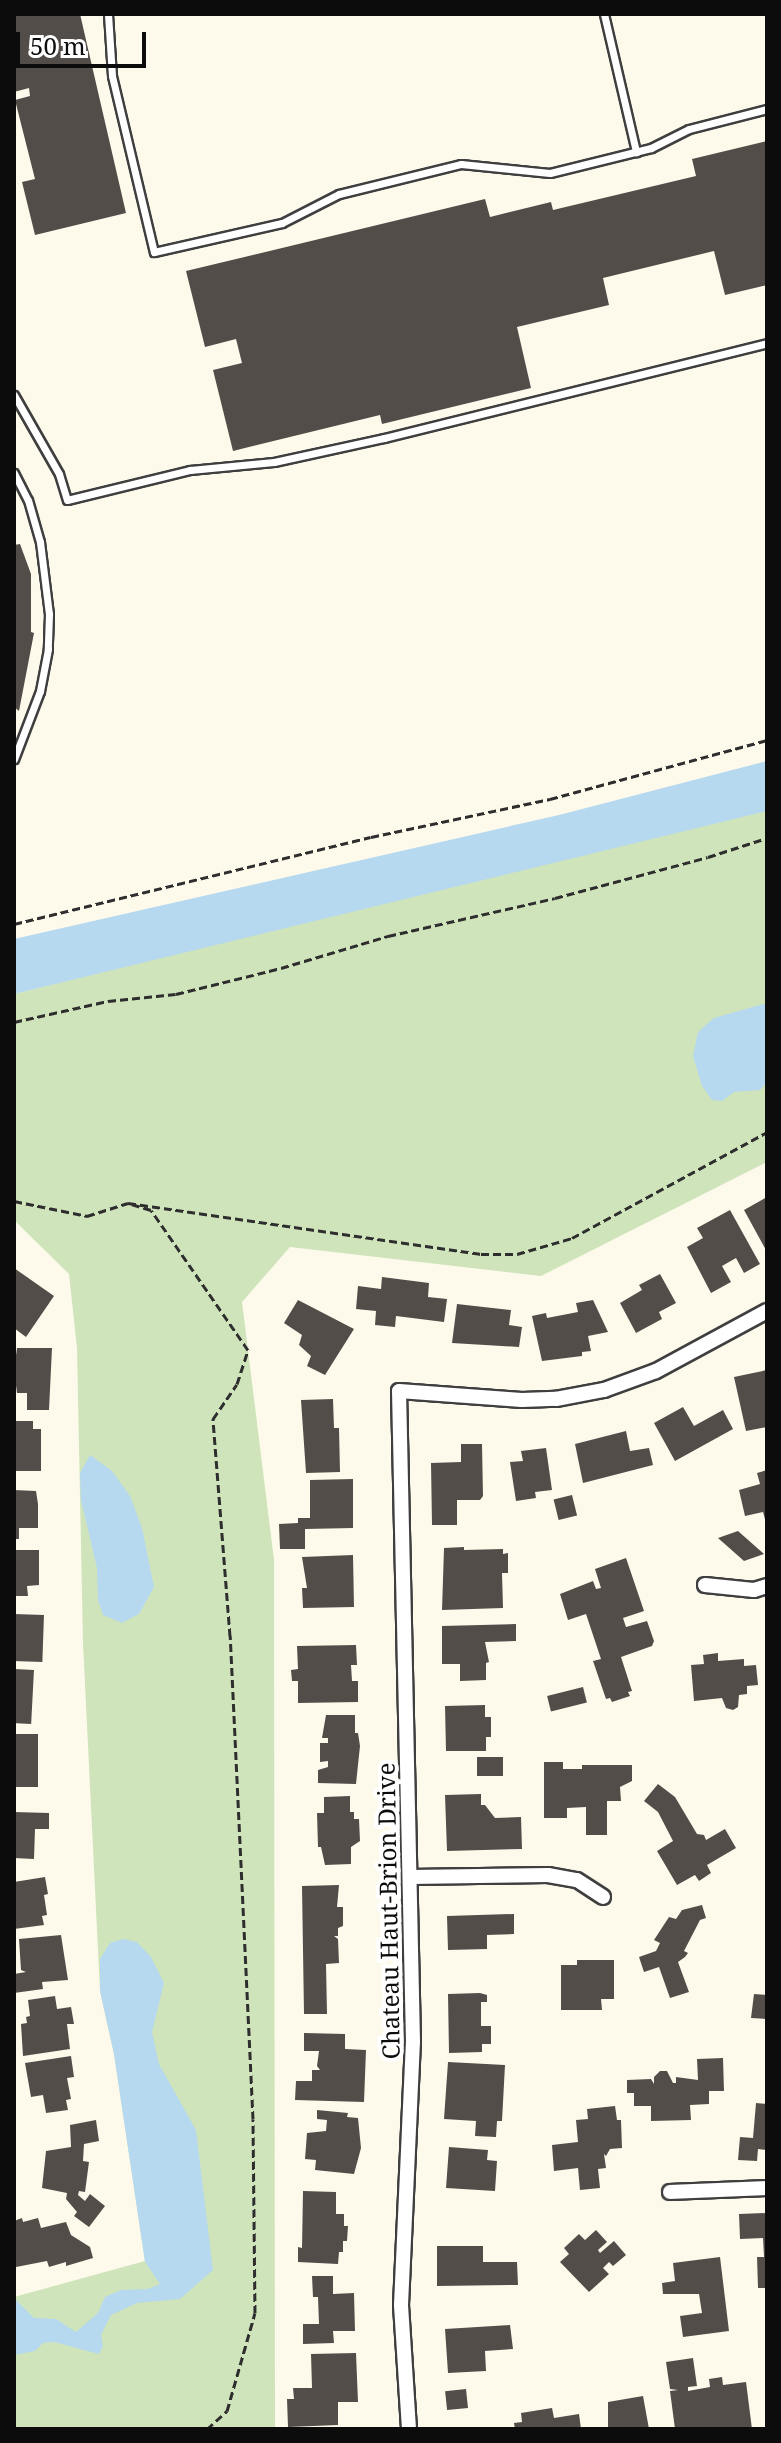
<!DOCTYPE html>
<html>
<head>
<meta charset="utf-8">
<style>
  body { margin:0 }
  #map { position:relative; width:781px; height:2443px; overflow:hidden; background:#fdfaec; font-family:"Noto Serif",serif }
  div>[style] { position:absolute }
  .green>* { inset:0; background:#cfe4ba }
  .water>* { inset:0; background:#b6d9ef }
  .building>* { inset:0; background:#534d49; transform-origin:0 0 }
  .path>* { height:3px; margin-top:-1.5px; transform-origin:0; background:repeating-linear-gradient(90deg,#2e2e2e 0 8px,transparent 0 12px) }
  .roads { filter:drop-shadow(2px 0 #3f3f3f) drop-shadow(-2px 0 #3f3f3f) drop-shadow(0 2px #3f3f3f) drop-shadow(0 -2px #3f3f3f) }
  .lane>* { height:7px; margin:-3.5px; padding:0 3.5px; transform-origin:3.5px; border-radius:3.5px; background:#fff }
  .street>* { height:14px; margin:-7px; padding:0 7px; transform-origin:7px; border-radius:7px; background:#fff }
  span { translate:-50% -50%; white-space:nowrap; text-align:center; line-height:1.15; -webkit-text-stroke:8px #fff; paint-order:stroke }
  .street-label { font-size:24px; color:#0c0c0c }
  .frame { position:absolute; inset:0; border:16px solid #0c0c0c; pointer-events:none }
  .scale { position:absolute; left:16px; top:32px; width:130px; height:36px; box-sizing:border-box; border:4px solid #0c0c0c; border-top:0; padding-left:10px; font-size:24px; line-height:28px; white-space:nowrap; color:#0c0c0c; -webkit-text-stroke:6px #fff; paint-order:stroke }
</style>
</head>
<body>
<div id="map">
  <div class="green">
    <div style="clip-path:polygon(767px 806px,767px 1162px,541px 1276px,290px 1247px,242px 1302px,274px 1560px,275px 2429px,14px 2429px,14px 2297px,145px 2261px,114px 2054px,100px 1991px,83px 1643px,77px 1348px,69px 1274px,14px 1220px,14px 994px)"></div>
  </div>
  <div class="water">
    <div style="clip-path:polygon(767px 761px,767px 811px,14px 994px,14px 939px,559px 815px)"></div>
    <div style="clip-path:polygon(767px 1003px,767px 1082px,760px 1090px,734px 1092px,722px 1101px,712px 1100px,702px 1086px,693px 1056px,698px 1032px,714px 1018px)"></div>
    <div style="clip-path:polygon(90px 1455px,112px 1471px,130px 1496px,142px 1528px,154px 1587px,139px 1614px,122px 1623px,103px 1615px,98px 1600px,97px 1568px,81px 1500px,80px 1473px)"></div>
    <div style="clip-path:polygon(123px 1939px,137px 1942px,151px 1957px,164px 1983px,152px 2032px,159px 2064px,196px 2130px,213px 2270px,180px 2299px,137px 2303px,111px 2315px,101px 2335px,103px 2346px,99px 2354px,54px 2342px,43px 2343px,35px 2351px,14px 2355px,14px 2298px,34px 2318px,56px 2319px,76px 2332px,98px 2313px,105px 2297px,121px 2290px,148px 2289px,160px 2284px,145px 2262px,114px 2054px,100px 1991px,100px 1959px,110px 1943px)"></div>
  </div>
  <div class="building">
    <div style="clip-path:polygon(14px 14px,80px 14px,126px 213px,35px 235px,22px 182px,35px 179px,15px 100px,30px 96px,29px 88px,14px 92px)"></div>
    <div style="clip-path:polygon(767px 141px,767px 285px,725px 295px,714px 251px,603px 278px,609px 305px,517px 327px,531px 388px,382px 424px,380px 415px,233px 451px,213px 370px,242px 363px,236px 339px,205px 347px,186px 271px,485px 199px,490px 217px,551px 202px,553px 210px,696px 176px,692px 159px)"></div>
    <div style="clip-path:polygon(20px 544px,31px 574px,31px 632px,34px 633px,19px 711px,14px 707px,14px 545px)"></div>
    <div style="clip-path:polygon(767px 1197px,767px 1252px,744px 1210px)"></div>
    <div style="clip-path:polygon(730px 1210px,760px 1264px,744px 1273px,736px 1258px,722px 1266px,731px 1282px,711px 1293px,687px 1247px,703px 1238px,697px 1228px)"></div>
    <div style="clip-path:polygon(14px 1268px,54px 1296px,26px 1337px,14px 1328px)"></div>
    <div style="clip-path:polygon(660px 1274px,676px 1303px,659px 1312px,662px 1319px,636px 1333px,620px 1303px,642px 1290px,639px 1285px)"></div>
    <div style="clip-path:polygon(382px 1277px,429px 1283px,428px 1297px,447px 1299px,444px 1322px,396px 1316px,395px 1327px,375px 1325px,376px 1311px,356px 1309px,358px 1286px,381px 1289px)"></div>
    <div style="clip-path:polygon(298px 1300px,354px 1329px,325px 1375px,307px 1366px,311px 1356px,299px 1345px,302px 1335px,284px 1323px)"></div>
    <div style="clip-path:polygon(593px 1300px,608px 1332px,588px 1336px,591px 1351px,582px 1352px,582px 1356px,542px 1361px,532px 1316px,546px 1313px,547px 1318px,578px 1312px,576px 1303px)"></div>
    <div style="clip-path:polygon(457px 1304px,511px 1310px,509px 1325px,522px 1327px,519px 1347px,452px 1343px)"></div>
    <div style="clip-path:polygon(17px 1348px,52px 1348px,49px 1410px,27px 1410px,27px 1393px,17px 1393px,14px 1370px)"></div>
    <div style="clip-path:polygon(767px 1370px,767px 1427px,746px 1431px,734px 1377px)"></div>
    <div style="clip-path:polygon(333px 1399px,334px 1428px,339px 1428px,340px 1472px,306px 1473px,301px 1400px)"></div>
    <div style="clip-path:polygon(683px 1407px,694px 1426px,723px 1410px,733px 1429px,675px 1461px,654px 1423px)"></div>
    <div style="clip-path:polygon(14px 1421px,33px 1421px,33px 1429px,41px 1429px,41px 1471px,14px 1471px)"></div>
    <div style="clip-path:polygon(626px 1431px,630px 1451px,649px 1448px,653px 1465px,583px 1483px,575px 1444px)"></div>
    <div style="clip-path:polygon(461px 1444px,482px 1444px,483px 1496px,480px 1500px,457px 1500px,457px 1525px,432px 1525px,431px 1463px,461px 1462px)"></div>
    <div style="clip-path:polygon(546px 1448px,552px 1490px,535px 1492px,536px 1498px,516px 1501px,510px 1462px,523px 1461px,521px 1451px)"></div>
    <div style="clip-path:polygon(767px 1470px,767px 1522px,766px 1523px,763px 1512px,745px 1516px,739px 1490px,760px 1484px,757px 1473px)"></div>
    <div style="clip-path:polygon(353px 1479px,353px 1528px,305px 1529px,305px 1549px,280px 1549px,279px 1524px,298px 1523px,298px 1518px,310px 1518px,310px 1480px)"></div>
    <div style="clip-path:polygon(14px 1490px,36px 1491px,38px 1504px,38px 1528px,19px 1528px,19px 1539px,14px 1539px)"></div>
    <div style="left:572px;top:1495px;width:21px;height:19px;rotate:76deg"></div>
    <div style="clip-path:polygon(738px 1531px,764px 1554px,744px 1561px,718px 1538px)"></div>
    <div style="clip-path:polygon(464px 1547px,464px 1550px,503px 1549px,503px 1554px,508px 1553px,508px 1573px,502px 1573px,503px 1608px,442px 1610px,444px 1548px)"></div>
    <div style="clip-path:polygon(14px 1550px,39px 1550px,39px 1585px,27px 1586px,28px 1596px,14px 1596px)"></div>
    <div style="clip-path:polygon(353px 1555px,354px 1607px,303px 1608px,302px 1588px,307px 1588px,302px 1557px)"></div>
    <div style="clip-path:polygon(626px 1558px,644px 1611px,623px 1618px,626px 1627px,647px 1621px,654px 1641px,652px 1646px,621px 1657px,632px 1691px,628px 1692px,630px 1696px,612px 1702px,610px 1698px,606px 1699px,593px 1661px,601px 1659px,586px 1614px,568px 1620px,560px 1594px,593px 1581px,596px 1589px,601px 1588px,595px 1569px)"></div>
    <div style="left:14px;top:1614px;width:30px;height:47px;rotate:2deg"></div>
    <div style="clip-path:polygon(516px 1624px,516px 1641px,485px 1642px,489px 1662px,486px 1663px,486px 1680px,460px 1681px,460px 1664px,442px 1664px,442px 1626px)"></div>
    <div style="clip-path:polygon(356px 1645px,357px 1665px,351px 1665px,352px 1681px,358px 1681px,358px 1702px,298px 1703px,298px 1681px,292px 1681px,291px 1670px,298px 1669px,297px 1646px)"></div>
    <div style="clip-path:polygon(718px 1653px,718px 1661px,744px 1659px,744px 1666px,756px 1665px,758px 1685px,747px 1686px,747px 1694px,739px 1695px,738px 1707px,733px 1710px,726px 1708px,722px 1698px,694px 1701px,691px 1665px,704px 1664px,703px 1655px)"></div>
    <div style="left:14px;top:1669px;width:20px;height:54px;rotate:3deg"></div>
    <div style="left:583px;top:1687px;width:16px;height:37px;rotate:76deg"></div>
    <div style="clip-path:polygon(485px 1705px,485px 1717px,491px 1717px,491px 1737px,486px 1737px,486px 1751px,446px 1751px,445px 1706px)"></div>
    <div style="clip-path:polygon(326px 1715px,355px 1715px,355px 1733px,358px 1733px,360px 1746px,356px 1784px,318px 1783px,318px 1770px,328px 1767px,328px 1761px,320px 1762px,320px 1743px,328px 1743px,328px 1738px,322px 1738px)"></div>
    <div style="left:14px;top:1734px;width:24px;height:53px"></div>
    <div style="left:503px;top:1757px;width:19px;height:26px;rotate:90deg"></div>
    <div style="clip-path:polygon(544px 1762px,563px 1762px,563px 1769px,582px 1769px,582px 1765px,632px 1765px,632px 1781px,620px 1787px,621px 1801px,607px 1801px,607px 1835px,586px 1835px,586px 1807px,567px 1808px,567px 1818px,544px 1818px)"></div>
    <div style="clip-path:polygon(658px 1784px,675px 1797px,697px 1834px,704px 1835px,706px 1840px,725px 1829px,736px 1848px,707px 1865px,711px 1873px,699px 1881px,695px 1875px,677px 1885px,657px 1851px,673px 1841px,658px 1812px,644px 1801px)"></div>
    <div style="clip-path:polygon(481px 1794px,481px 1805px,485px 1805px,495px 1818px,521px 1817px,522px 1849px,447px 1851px,445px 1795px)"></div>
    <div style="clip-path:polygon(350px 1796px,350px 1812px,354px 1812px,354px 1819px,359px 1819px,360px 1841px,351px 1847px,351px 1864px,325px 1865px,321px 1847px,318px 1847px,317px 1813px,324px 1813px,324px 1797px)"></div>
    <div style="clip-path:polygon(14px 1812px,49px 1813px,49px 1829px,35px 1829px,34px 1859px,14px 1858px)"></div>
    <div style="clip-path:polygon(45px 1877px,48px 1894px,44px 1895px,47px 1915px,42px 1916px,44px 1925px,14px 1929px,14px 1882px)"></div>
    <div style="clip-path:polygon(339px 1885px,337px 1907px,343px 1907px,343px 1926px,338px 1928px,338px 1936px,334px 1936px,338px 1939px,339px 1963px,326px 1964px,327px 2014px,304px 2014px,302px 1886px)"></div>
    <div style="clip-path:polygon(702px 1905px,706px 1918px,700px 1920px,684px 1951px,688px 1953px,685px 1957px,678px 1962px,689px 1992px,670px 1998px,659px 1967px,644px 1972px,639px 1957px,656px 1951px,660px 1943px,654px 1940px,669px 1917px,676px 1919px,682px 1910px)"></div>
    <div style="clip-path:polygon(514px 1914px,514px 1934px,487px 1935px,487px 1949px,448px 1950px,447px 1916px)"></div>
    <div style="clip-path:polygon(61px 1935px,68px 1980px,42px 1982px,43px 1989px,14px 1993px,14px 1974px,26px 1972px,21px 1970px,19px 1939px)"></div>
    <div style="clip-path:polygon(577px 1960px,614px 1960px,614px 1999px,601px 1999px,602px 2010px,561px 2010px,561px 1965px,577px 1965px)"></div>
    <div style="clip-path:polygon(480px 1993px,487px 1995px,487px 2002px,481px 2002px,481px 2026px,491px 2026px,491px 2044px,482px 2044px,482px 2052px,449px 2053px,448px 1994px)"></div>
    <div style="clip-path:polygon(754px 1994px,767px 1995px,767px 2019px,751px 2018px)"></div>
    <div style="clip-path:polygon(55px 1996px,57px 2009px,71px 2007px,74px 2024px,67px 2024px,70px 2049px,23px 2056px,21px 2024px,27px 2023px,26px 2017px,30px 2016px,28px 2000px)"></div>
    <div style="clip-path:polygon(304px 2033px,345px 2034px,345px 2049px,366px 2050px,364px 2102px,295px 2100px,296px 2081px,312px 2081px,312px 2070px,320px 2070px,317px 2066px,319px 2051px,304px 2051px)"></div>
    <div style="clip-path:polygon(71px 2056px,74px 2077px,67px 2078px,71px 2099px,66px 2100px,68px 2110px,46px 2113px,43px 2095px,31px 2097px,25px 2063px)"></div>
    <div style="clip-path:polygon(723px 2058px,724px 2091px,709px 2091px,709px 2104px,690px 2105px,691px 2120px,651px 2121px,651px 2106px,634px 2106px,634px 2093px,627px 2093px,627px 2080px,651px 2079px,654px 2084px,654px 2077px,660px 2071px,667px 2071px,673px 2083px,676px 2083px,676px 2077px,698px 2080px,697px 2059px)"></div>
    <div style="clip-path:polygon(448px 2062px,505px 2065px,502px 2121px,497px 2121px,496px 2137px,475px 2136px,476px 2121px,444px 2119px)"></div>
    <div style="clip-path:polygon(756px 2103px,767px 2104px,767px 2150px,758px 2149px,757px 2161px,738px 2160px,740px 2137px,753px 2138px)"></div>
    <div style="clip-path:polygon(615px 2106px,617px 2120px,621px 2120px,622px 2148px,610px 2149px,606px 2156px,604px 2154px,606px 2168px,598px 2169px,600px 2188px,580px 2190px,578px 2168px,554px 2171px,552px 2145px,578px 2142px,576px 2120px,588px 2119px,587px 2109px)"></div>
    <div style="clip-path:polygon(317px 2110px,348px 2113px,347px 2117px,358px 2118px,361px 2148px,354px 2174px,315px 2170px,316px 2160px,305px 2159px,307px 2133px,326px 2131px,327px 2120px,317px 2119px)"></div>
    <div style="clip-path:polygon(96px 2120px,99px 2141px,84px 2144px,83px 2161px,89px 2162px,85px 2192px,79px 2191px,78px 2195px,85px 2201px,90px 2194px,105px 2206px,89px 2227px,74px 2216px,77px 2212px,66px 2199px,67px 2193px,42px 2188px,46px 2151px,71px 2147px,70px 2125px)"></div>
    <div style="clip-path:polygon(449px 2147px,488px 2150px,487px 2160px,497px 2161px,495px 2191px,446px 2188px)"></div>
    <div style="clip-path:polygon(303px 2191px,336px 2192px,336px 2214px,344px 2214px,344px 2226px,348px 2226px,347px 2241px,343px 2241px,343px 2252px,339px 2252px,338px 2264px,298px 2262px,298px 2247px,302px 2248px)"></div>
    <div style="clip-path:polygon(767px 2213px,767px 2288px,758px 2288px,757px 2257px,764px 2257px,763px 2238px,740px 2239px,739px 2214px)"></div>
    <div style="clip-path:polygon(22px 2218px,23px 2222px,38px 2218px,41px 2228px,66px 2222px,71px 2235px,90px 2247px,93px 2258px,66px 2266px,66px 2262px,49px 2267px,47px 2261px,16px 2267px,14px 2221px)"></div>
    <div style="clip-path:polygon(596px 2230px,607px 2242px,598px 2250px,600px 2253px,614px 2241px,626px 2255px,613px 2266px,609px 2262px,603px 2268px,609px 2274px,589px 2292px,560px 2262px,569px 2254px,564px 2248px,579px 2234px,585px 2240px)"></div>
    <div style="clip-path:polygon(437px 2246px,483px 2246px,483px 2262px,517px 2262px,518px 2285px,437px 2286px)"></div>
    <div style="clip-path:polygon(720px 2257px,729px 2331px,683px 2337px,680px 2316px,702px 2313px,699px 2294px,663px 2294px,662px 2283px,675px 2281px,673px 2263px)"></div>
    <div style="clip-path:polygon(312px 2276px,333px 2276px,333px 2294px,354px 2293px,355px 2331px,333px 2331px,334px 2343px,303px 2344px,303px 2324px,319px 2324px,318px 2297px,313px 2297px)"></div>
    <div style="clip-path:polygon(510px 2325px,513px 2349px,485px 2351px,486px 2371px,448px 2373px,445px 2329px)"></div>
    <div style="clip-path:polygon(356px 2353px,358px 2402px,338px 2402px,338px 2425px,288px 2427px,287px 2399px,294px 2399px,293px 2388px,312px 2388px,311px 2354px)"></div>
    <div style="clip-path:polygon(693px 2358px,697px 2386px,688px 2387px,688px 2391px,710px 2387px,709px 2379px,722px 2377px,723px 2385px,746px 2382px,752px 2429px,675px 2429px,670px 2391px,678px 2390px,670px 2389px,666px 2362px)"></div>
    <div style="left:466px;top:2389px;width:19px;height:21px;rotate:84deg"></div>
    <div style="clip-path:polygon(643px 2396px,649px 2429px,608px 2429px,608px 2402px)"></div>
    <div style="clip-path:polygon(552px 2408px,554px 2418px,579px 2414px,581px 2429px,515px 2429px,514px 2423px,522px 2422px,521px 2413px)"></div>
  </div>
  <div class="path">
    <div style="left:14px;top:924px;width:367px;rotate:-13.7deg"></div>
    <div style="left:371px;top:837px;width:183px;rotate:-12deg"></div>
    <div style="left:550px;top:799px;width:225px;rotate:-15.2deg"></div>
    <div style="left:14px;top:1022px;width:96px;rotate:-12.6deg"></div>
    <div style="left:108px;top:1001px;width:68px;rotate:-5.9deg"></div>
    <div style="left:176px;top:994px;width:108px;rotate:-13.9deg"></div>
    <div style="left:281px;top:968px;width:112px;rotate:-16.7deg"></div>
    <div style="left:388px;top:936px;width:171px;rotate:-12.8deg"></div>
    <div style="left:555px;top:898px;width:158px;rotate:-15deg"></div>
    <div style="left:708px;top:857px;width:62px;rotate:-17.9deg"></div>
    <div style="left:14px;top:1201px;width:75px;rotate:11.6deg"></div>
    <div style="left:87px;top:1216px;width:43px;rotate:-17.6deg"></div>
    <div style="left:207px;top:2429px;width:27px;rotate:-42deg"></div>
    <div style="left:227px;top:2411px;width:102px;rotate:-74.1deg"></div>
    <div style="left:255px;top:2313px;width:194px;rotate:-90.6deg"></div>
    <div style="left:253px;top:2119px;width:484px;rotate:-92.7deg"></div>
    <div style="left:230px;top:1636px;width:218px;rotate:-94.5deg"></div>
    <div style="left:213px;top:1419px;width:42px;rotate:-55.6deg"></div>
    <div style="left:237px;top:1384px;width:36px;rotate:-72deg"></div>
    <div style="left:248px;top:1350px;width:170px;rotate:-124.7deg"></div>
    <div style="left:151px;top:1210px;width:24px;rotate:-163deg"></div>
    <div style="left:128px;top:1203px;width:357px;rotate:8.2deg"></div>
    <div style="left:481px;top:1254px;width:36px"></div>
    <div style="left:517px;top:1254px;width:57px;rotate:-16.2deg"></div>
    <div style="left:572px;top:1238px;width:222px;rotate:-28.5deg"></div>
  </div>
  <div class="roads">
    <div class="lane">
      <div style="left:108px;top:14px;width:62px;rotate:86.3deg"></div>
      <div style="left:112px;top:76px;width:181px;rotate:76.6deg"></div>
      <div style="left:154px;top:252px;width:131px;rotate:-12.8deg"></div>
      <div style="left:282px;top:223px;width:64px;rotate:-27deg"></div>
      <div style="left:339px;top:194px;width:126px;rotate:-13.8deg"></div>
      <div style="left:461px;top:164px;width:89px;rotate:5.8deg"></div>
      <div style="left:550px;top:173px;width:104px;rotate:-13.9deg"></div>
      <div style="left:651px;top:148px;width:42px;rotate:-26.6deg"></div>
      <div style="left:689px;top:129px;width:81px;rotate:-14.4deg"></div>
      <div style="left:604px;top:14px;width:142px;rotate:76.9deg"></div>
      <div style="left:14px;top:395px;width:91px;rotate:60.3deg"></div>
      <div style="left:59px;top:474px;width:27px;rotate:73deg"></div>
      <div style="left:67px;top:500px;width:127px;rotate:-13.7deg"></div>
      <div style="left:190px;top:470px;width:84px;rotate:-5.4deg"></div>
      <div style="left:274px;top:462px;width:113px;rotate:-12.3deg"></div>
      <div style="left:384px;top:438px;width:395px;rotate:-13.9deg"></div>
      <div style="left:14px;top:473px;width:30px;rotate:63deg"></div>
      <div style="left:28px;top:500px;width:44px;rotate:74.1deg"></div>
      <div style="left:40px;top:542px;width:73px;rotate:82.9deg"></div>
      <div style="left:49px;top:614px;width:35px;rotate:92deg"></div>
      <div style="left:48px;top:649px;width:43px;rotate:100.8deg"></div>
      <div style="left:40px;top:691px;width:73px;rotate:110.9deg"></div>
    </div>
    <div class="street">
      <div style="left:705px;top:1585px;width:49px;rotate:5.8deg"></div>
      <div style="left:754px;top:1590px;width:14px;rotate:-17deg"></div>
      <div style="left:410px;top:1877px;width:138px;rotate:-0.8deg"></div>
      <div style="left:548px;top:1875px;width:29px;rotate:10deg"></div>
      <div style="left:577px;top:1880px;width:31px;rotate:33deg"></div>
      <div style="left:670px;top:2192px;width:97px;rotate:-2.4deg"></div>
      <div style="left:409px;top:2429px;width:124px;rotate:-93.7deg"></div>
      <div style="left:401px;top:2305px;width:263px;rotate:-87.4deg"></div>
      <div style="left:413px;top:2042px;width:651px;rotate:-91.23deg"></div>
      <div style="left:399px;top:1391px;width:123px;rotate:4.2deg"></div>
      <div style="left:522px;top:1400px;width:34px;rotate:-2deg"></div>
      <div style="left:556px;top:1399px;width:49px;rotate:-10.6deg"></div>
      <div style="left:604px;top:1390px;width:55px;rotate:-20.1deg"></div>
      <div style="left:656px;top:1371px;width:126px;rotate:-28.4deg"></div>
    </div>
  </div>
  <div class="street-label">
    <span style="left:388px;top:1911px;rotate:-91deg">Chateau Haut-Brion Drive</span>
  </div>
  <div class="frame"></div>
  <div class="scale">50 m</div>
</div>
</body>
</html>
